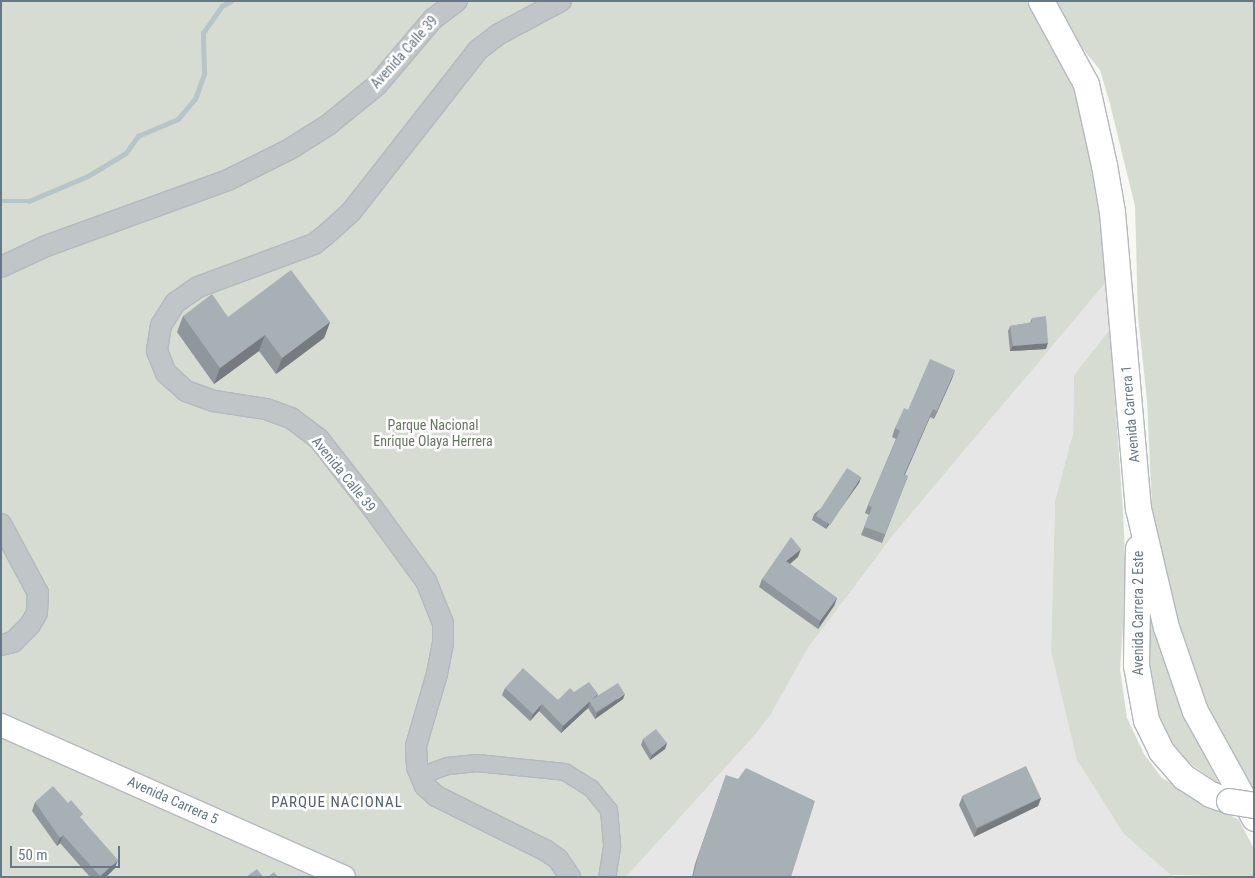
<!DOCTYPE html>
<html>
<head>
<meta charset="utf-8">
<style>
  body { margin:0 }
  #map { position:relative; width:1255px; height:878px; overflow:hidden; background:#f7f7f4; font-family:"Roboto Condensed",sans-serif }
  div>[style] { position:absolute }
  .built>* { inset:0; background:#e5e6e5 }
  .green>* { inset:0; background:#d7dcd3 }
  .stream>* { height:4.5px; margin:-2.25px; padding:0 2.25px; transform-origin:2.25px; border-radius:2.25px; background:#b7c4c8 }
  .roads { filter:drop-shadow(1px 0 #b3b9bd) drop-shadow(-1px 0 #b3b9bd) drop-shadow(0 1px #b3b9bd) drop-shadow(0 -1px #b3b9bd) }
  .minor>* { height:16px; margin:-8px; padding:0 8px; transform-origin:8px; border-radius:8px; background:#c0c5c8 }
  .tertiary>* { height:20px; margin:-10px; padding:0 10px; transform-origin:10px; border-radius:10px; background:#c0c5c8 }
  .secondary>* { height:22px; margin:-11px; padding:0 11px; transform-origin:11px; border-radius:11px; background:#fff }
  .primary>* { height:25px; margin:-12.5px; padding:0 12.5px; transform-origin:12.5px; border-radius:12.5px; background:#fff }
  .bridges { filter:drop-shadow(1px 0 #b2b7bb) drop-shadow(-1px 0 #b2b7bb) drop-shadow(0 1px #b2b7bb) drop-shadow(0 -1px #b2b7bb) }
  .primary-bridge>* { height:25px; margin:-12.5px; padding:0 12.5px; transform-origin:12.5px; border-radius:12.5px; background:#fff }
  .wall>* { inset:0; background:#90979c }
  .shaded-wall>* { inset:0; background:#757b7f }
  .building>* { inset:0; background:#a7b0b5; transform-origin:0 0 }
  span { translate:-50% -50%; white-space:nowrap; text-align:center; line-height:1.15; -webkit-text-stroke:5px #fff; paint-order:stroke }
  .street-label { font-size:14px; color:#667885 }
  .park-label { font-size:14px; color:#667761 }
  .neighbourhood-label { font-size:15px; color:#54616a; letter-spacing:1px }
  .frame { position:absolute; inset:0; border:2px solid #667885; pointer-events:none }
  .scale { position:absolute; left:10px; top:846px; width:110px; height:22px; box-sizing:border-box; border:2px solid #667885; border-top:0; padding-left:6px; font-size:15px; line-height:18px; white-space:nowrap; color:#667885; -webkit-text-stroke:4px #fff; paint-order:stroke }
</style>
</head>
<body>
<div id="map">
  <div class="built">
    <div style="clip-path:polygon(1108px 280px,1110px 329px,1074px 375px,1073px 433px,1055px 501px,1051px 651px,1065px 704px,1174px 877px,626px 877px,754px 736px,770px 716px,808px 648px,894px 534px)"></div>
  </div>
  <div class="green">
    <div style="clip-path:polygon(1px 1px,1038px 1px,1079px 76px,1102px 161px,1108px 280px,894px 534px,808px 648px,770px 716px,754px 736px,626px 877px,1px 877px)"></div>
    <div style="clip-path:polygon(1044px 1px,1254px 1px,1254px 794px,1231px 760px,1179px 649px,1154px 551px,1147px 400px,1138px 316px,1135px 206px,1110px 104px,1100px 70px)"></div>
    <div style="clip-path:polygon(1110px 329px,1123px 511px,1126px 582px,1120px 669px,1127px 718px,1144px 754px,1162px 778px,1239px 820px,1254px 849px,1254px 877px,1171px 875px,1124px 834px,1077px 760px,1051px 651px,1055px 501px,1073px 433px,1074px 375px)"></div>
    <div style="clip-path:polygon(1147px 588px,1175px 689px,1219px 784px,1173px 751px,1159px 725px,1150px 688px)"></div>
  </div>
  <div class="stream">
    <div style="left:1px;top:201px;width:28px"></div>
    <div style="left:29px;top:201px;width:64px;rotate:-23deg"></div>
    <div style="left:88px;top:176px;width:44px;rotate:-31.2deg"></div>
    <div style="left:126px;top:153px;width:21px;rotate:-55deg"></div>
    <div style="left:138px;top:136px;width:43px;rotate:-23deg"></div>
    <div style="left:178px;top:119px;width:26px;rotate:-50deg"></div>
    <div style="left:195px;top:99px;width:27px;rotate:-70deg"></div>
    <div style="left:204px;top:74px;width:41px;rotate:-91.4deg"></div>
    <div style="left:203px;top:33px;width:33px;rotate:-55deg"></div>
    <div style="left:222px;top:6px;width:10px;rotate:-29deg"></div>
  </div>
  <div class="roads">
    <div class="minor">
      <div style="left:420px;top:776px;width:30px;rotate:-20deg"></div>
      <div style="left:448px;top:766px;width:29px;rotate:-6deg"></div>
      <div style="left:477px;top:763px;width:88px;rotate:5.8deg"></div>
      <div style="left:565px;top:772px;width:31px;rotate:32deg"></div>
      <div style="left:591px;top:788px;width:28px;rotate:51deg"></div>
      <div style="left:609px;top:810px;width:37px;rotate:85deg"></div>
      <div style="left:612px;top:847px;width:30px;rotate:99deg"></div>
    </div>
    <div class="tertiary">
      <div style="left:561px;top:1px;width:70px;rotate:152deg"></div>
      <div style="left:499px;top:34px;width:26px;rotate:143deg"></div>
      <div style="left:478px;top:50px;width:206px;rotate:128.1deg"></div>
      <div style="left:351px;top:212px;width:36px;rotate:138deg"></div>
      <div style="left:324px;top:236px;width:13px;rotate:141deg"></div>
      <div style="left:314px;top:244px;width:124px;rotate:159.7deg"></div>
      <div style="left:198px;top:287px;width:28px;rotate:145deg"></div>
      <div style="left:175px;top:303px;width:26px;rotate:122deg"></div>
      <div style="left:161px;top:325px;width:26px;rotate:99deg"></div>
      <div style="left:157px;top:351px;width:24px;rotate:68deg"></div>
      <div style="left:166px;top:373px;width:27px;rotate:42deg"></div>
      <div style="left:186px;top:391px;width:30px;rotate:20deg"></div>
      <div style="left:214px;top:401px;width:53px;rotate:8.7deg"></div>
      <div style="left:266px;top:409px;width:27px;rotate:20deg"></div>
      <div style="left:291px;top:418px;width:34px;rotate:37deg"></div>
      <div style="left:318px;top:438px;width:88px;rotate:52deg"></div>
      <div style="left:372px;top:507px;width:92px;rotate:53.9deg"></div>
      <div style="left:426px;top:581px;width:45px;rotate:68deg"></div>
      <div style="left:443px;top:623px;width:20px;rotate:90deg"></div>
      <div style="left:443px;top:643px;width:32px;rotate:101deg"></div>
      <div style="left:437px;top:674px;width:75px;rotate:106.3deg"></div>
      <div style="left:416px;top:746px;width:21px;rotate:87deg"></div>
      <div style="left:417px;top:767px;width:21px;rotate:67deg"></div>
      <div style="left:425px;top:786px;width:15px;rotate:42deg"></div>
      <div style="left:436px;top:796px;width:122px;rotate:26.4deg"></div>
      <div style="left:545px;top:850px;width:16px;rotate:35deg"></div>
      <div style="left:558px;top:859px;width:22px;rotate:56deg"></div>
      <div style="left:1px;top:267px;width:50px;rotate:-25deg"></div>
      <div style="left:46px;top:246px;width:194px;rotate:-19.9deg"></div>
      <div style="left:228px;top:180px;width:69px;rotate:-26.6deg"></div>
      <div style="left:290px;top:149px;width:45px;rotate:-32.3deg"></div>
      <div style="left:328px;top:125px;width:63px;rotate:-39.2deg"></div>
      <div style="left:377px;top:85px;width:87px;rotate:-49.7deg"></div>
      <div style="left:433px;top:19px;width:30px;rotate:-37deg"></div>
      <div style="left:1px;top:524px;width:78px;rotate:61.8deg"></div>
      <div style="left:38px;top:593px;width:20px;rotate:93deg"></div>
      <div style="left:37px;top:613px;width:14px;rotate:120deg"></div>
      <div style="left:30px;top:625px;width:24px;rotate:135deg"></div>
      <div style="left:13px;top:642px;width:12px;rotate:166deg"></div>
    </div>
    <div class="secondary">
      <div style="left:1px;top:725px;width:375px;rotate:23.9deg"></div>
    </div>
    <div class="primary">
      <div style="left:1041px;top:1px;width:94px;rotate:61.5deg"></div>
      <div style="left:1086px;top:84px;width:83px;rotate:77.5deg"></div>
      <div style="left:1104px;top:165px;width:48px;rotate:80.3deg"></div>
      <div style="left:1112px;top:212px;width:297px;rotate:85deg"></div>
      <div style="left:1138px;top:508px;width:122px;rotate:76.8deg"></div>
      <div style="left:1166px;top:627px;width:89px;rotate:71deg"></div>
      <div style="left:1195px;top:711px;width:122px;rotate:61.1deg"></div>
      <div style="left:1138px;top:548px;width:117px;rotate:91deg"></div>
      <div style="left:1136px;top:665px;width:56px;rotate:79.7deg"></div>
      <div style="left:1146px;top:720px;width:34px;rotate:64deg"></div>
      <div style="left:1161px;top:751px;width:35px;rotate:49deg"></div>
      <div style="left:1184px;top:777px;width:31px;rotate:33deg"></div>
      <div style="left:1210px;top:794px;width:20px;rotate:20deg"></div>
    </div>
  </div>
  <div class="bridges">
    <div class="primary-bridge">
      <div style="left:1229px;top:801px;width:25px;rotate:9deg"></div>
    </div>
  </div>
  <div class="wall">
    <div style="clip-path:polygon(183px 316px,228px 317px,330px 322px,324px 338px,276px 374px,259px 351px,214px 384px,177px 332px)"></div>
    <div style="clip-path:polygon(1032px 318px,1046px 349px,1010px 351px,1008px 331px,1010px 326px,1030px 323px)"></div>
    <div style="clip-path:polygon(955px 370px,934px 419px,930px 417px,905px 475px,908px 476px,882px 543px,861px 535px,869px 515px,865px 513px,868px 505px,896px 439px,892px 437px,895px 428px,908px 410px)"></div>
    <div style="clip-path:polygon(861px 477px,859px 483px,826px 529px,812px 520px,814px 514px)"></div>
    <div style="clip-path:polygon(798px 557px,790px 564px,837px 598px,834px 606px,818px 629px,759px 587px,762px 579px)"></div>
    <div style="clip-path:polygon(505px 688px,558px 700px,574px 692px,598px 694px,596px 698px,623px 699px,595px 719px,588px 708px,561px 733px,539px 711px,530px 721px,502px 695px)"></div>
    <div style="clip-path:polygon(643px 739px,667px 743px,665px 749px,650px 760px,641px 745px)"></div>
    <div style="clip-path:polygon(726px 775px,791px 877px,692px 877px,695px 864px)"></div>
    <div style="clip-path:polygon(962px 797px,1041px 798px,1038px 806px,974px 837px,959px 805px)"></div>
    <div style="clip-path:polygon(35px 802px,82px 819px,115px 868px,106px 877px,90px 877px,60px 843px,57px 846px,32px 811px)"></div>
  </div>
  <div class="shaded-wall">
    <div style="clip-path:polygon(330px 322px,324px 338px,276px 374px,282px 358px)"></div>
    <div style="clip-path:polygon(265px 335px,259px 351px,214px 384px,220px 368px)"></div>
    <div style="clip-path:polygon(1048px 343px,1046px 349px,1010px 351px,1013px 346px)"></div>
    <div style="clip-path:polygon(955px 370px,952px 379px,934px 419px,937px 411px)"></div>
    <div style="clip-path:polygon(933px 409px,930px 417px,901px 483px,904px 475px)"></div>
    <div style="clip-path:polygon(861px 477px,859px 483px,826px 529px,828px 523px)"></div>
    <div style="clip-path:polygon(801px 549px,798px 557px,783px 569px,786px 561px)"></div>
    <div style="clip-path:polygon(837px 598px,834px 606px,818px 629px,820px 621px)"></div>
    <div style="clip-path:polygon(598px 694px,595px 701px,590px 702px,588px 708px,561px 733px,563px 726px)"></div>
    <div style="clip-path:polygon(625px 694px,623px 699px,595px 719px,597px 713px)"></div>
    <div style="clip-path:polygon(542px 704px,539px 711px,530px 721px,533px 714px)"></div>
    <div style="clip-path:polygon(667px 743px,665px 749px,650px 760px,652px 755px)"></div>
    <div style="clip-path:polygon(1041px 798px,1038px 806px,974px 837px,977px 829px)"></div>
    <div style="clip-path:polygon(63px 835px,60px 843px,57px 846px,60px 838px)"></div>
    <div style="clip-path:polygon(118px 860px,115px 868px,106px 877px,100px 877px)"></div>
  </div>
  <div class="building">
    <div style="clip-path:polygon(291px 270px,330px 322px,282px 358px,265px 335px,220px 368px,183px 316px,212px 294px,228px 317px)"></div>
    <div style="clip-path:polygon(1046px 316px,1048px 343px,1013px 346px,1010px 326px,1032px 322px,1032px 318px)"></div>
    <div style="clip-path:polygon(930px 359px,955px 370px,937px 411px,933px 409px,904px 475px,908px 476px,885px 534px,864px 527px,872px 507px,868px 505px,900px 431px,895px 428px,904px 408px,908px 410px)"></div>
    <div style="left:847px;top:468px;width:17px;height:57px;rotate:33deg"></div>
    <div style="clip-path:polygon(791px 537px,801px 549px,786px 561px,837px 598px,820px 621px,762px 579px)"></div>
    <div style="clip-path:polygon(523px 668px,558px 700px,570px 688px,574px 692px,589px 682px,598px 694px,563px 726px,542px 704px,533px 714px,505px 688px)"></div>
    <div style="left:618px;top:683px;width:13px;height:34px;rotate:58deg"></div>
    <div style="clip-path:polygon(656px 729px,667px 743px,652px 755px,643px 739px)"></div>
    <div style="left:1026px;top:766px;width:35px;height:71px;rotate:65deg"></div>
    <div style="clip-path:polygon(746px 768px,815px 801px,791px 877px,693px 877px,699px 853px,726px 775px,738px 779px)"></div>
    <div style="clip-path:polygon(53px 786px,68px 803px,71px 800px,83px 814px,80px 817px,118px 860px,100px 876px,63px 835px,60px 838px,35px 802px)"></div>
    <div style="clip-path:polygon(257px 869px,263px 877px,246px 877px)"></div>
    <div style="clip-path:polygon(274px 872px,278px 877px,268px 877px)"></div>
  </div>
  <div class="street-label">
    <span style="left:404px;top:52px;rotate:-48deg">Avenida Calle 39</span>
    <span style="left:1130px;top:414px;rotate:-95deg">Avenida Carrera 1</span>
    <span style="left:344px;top:474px;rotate:51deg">Avenida Calle 39</span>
    <span style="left:1138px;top:613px;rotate:-90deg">Avenida Carrera 2 Este</span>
    <span style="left:173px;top:800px;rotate:24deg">Avenida Carrera 5</span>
  </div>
  <div class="park-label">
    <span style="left:433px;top:433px">Parque Nacional<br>Enrique Olaya Herrera</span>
  </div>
  <div class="neighbourhood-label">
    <span style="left:337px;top:803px">PARQUE NACIONAL</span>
  </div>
  <div class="frame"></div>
  <div class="scale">50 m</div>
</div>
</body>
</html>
